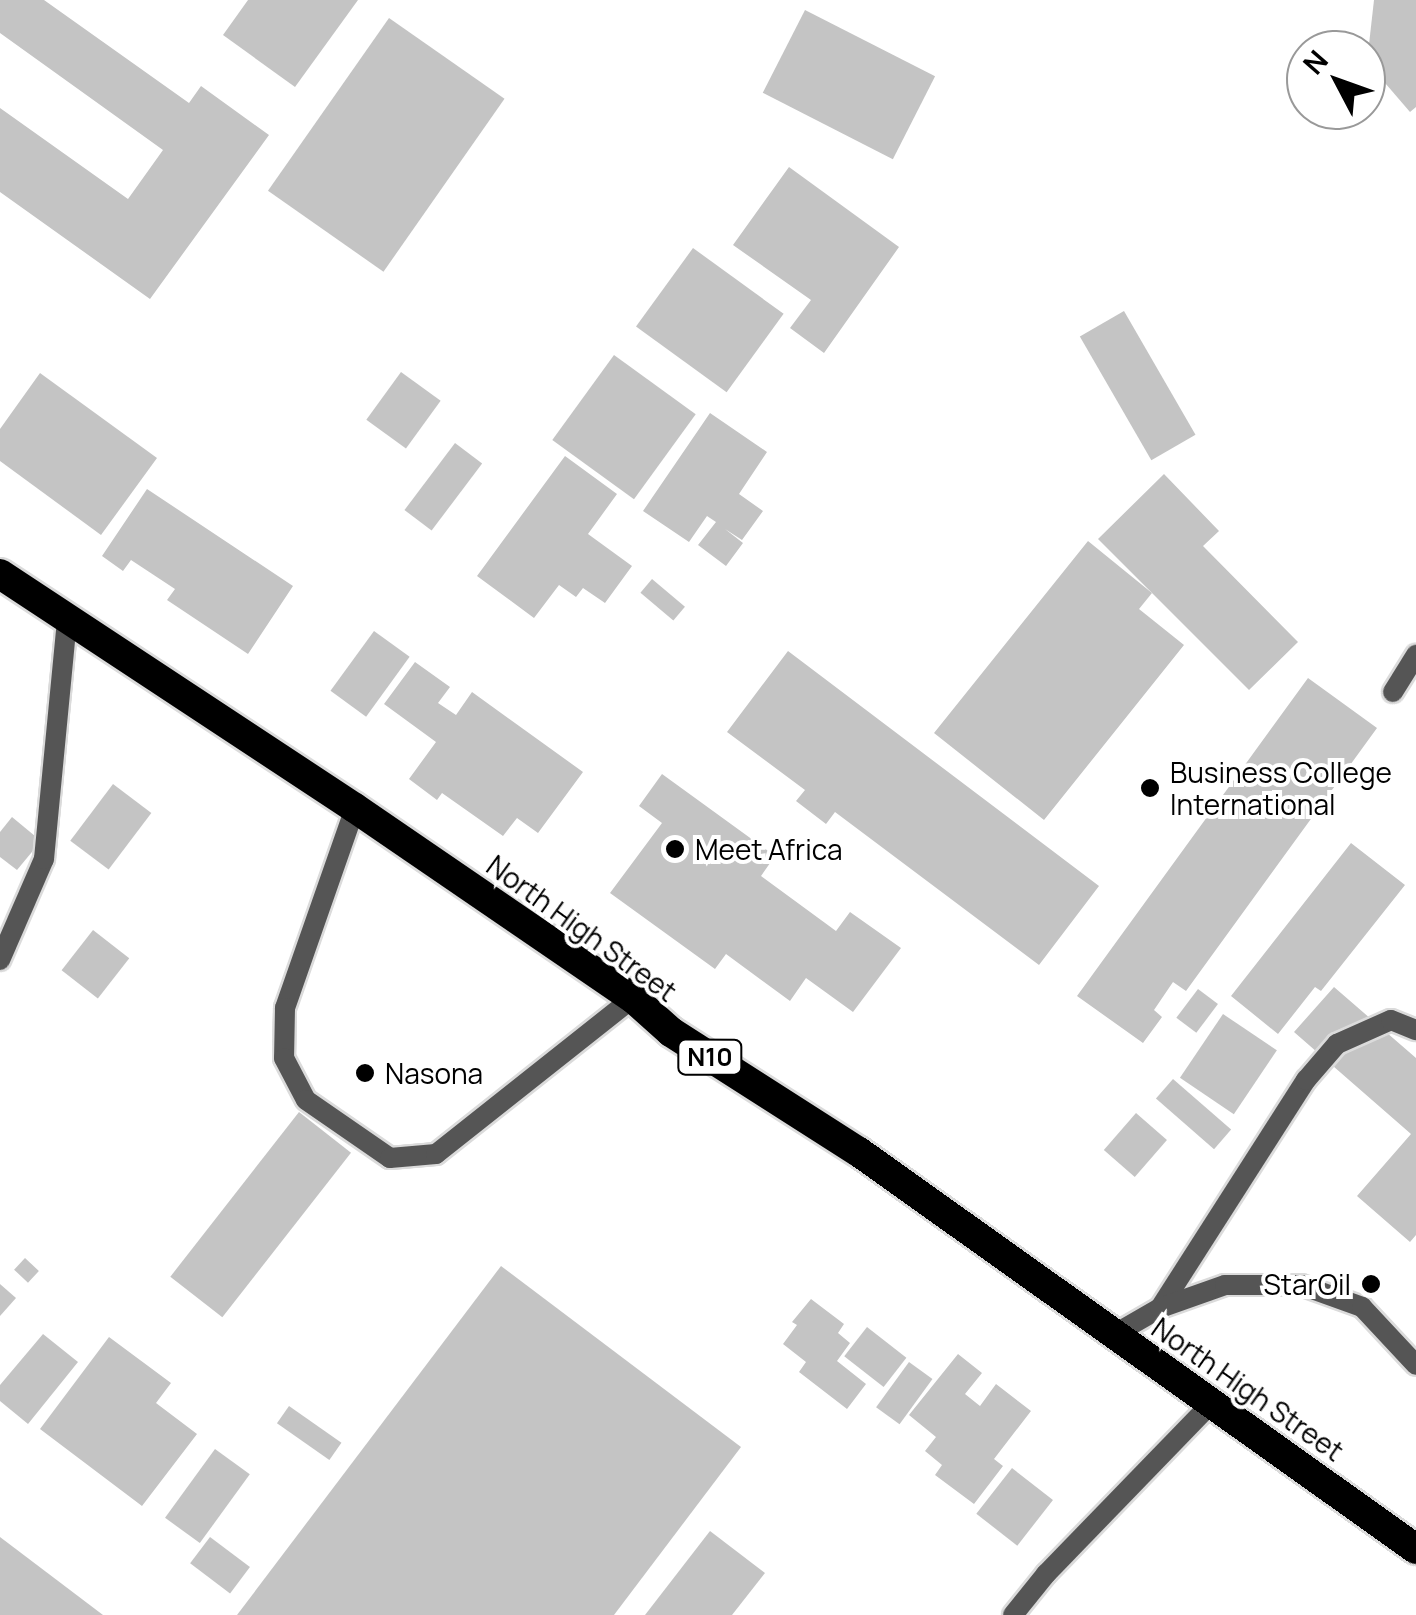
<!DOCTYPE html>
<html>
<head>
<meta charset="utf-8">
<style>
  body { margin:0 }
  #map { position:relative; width:1416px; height:1615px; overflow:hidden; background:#fff; font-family:Manrope,sans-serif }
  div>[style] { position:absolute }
  .building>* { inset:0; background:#c4c4c4; transform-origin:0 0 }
  .roads { filter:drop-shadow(2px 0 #dbdbdb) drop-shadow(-2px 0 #dbdbdb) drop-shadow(0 2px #dbdbdb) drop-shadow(0 -2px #dbdbdb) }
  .lane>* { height:20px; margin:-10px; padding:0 10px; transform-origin:10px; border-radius:10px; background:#555 }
  .street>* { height:20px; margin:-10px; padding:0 10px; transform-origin:10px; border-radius:10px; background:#555 }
  .highway>* { height:30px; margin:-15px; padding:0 15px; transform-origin:15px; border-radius:15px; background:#000 }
  .dots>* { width:28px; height:28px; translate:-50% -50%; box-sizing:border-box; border:5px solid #fff; border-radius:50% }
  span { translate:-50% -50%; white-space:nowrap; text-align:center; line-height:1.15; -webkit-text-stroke:8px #fff; paint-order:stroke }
  .shield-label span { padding:2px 8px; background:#fff; border:2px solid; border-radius:8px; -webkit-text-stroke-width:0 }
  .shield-label { font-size:25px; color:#000; font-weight:700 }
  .poi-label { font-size:28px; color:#000 }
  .left { translate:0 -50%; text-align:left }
  .right { translate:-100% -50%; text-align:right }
  .street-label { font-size:28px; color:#000 }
  .north { position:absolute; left:1286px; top:30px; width:100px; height:100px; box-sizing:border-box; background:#fff; border:2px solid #999; border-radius:50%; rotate:311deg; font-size:28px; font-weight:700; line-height:40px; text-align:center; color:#000 }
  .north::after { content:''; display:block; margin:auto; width:35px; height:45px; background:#000; clip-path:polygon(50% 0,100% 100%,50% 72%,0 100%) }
</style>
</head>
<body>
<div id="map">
  <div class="building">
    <div style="clip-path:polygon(0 0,44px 0,189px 103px,201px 86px,269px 135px,150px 299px,0 192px,0 108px,128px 199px,163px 150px,0 33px)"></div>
    <div style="clip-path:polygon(248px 0,358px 0,295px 87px,223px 35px)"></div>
    <div style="clip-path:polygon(1374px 0,1416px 0,1416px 107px,1410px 112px,1367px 62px)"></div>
    <div style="left:805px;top:10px;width:146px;height:93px;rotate:27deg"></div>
    <div style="left:389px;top:18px;width:141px;height:211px;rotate:35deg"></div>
    <div style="clip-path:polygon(789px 167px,899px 247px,824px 353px,790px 328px,811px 300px,733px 245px)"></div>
    <div style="left:693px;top:248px;width:112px;height:97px;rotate:36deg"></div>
    <div style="left:1124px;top:311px;width:143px;height:51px;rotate:60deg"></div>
    <div style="left:614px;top:355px;width:101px;height:105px;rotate:36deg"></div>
    <div style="left:401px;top:372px;width:49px;height:59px;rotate:36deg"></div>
    <div style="clip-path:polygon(40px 373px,157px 458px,101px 535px,0 461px,0 429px)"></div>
    <div style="clip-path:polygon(710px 413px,767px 452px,739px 494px,763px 511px,742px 540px,725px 529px,743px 543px,726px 566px,698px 545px,716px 522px,707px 516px,689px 542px,643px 511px)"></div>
    <div style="left:455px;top:443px;width:34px;height:84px;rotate:37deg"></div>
    <div style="clip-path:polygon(565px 456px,617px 494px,588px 534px,632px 566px,605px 603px,583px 588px,576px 597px,559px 585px,534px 618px,477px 576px)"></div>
    <div style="clip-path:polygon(1164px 474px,1219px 531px,1203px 546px,1298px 642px,1249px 690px,1098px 539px)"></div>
    <div style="clip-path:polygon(147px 489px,293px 586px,248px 654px,167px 600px,175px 589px,131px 560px,123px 571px,102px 556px)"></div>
    <div style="clip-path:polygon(1088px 541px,1152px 593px,1139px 609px,1184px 645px,1044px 820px,934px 733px)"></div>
    <div style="left:652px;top:579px;width:43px;height:18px;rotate:40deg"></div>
    <div style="left:374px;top:631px;width:44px;height:74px;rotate:36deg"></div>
    <div style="clip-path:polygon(788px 651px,1099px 886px,1039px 965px,835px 812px,826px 824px,796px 801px,805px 790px,727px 732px)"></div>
    <div style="clip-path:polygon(415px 662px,450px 687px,438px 703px,456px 715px,472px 692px,583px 772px,538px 833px,517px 818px,503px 836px,442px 793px,437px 800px,409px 779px,436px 742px,384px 704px)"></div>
    <div style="clip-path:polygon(1308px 678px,1377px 728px,1186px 991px,1173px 982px,1154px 1010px,1162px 1017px,1143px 1043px,1077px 996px)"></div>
    <div style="clip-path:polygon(662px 774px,775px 856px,761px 876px,836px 931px,850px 912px,901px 948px,853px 1012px,806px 978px,790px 1001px,726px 954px,715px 969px,610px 893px,662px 823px,639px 806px)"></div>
    <div style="left:113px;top:784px;width:48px;height:71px;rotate:37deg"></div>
    <div style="clip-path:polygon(12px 817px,41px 841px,17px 870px,0 857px,0 832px)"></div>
    <div style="clip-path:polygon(1351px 843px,1405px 885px,1321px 991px,1315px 987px,1278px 1034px,1231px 996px)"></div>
    <div style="left:93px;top:930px;width:46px;height:51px;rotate:38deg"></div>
    <div style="clip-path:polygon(1334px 987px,1416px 1058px,1416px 1235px,1410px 1242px,1357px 1196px,1411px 1134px,1294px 1032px)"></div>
    <div style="left:1198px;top:989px;width:25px;height:36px;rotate:37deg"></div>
    <div style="left:1223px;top:1014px;width:65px;height:77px;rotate:34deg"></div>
    <div style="left:1173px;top:1079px;width:77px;height:26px;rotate:41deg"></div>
    <div style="left:299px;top:1112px;width:66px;height:209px;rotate:38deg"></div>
    <div style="left:1136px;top:1113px;width:41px;height:49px;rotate:41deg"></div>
    <div style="left:25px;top:1258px;width:19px;height:16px;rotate:43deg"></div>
    <div style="clip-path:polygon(501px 1266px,741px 1447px,614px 1615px,237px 1615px)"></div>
    <div style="clip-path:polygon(0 1284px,16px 1298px,0 1316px)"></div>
    <div style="clip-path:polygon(811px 1299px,844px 1324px,838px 1333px,850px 1343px,837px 1361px,866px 1384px,847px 1409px,799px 1372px,806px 1362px,783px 1344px,797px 1325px,792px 1322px)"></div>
    <div style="left:867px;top:1327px;width:50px;height:37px;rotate:38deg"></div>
    <div style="clip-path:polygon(43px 1334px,78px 1362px,28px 1424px,0 1401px,0 1385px)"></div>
    <div style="clip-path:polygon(109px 1337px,171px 1383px,156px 1403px,197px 1434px,142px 1506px,40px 1429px)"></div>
    <div style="clip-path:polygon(958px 1354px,982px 1373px,965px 1394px,980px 1406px,996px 1384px,1031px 1411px,994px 1459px,1003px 1466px,974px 1504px,935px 1475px,942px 1465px,925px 1451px,936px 1437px,909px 1415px)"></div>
    <div style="left:909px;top:1362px;width:29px;height:56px;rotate:36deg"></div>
    <div style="left:289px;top:1406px;width:64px;height:21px;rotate:35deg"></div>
    <div style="left:215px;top:1449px;width:43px;height:85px;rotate:36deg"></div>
    <div style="left:1012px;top:1468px;width:52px;height:58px;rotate:38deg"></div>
    <div style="clip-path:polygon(710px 1531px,765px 1573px,732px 1615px,645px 1615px)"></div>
    <div style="clip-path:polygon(0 1537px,103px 1615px,0 1615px)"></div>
    <div style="left:210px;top:1537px;width:50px;height:33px;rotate:37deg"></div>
  </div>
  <div class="roads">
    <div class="lane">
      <div style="left:355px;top:808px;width:212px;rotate:109.3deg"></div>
      <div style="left:285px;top:1008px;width:50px;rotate:91.1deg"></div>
      <div style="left:284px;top:1058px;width:47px;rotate:62.4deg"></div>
      <div style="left:306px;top:1100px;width:102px;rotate:34.6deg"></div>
      <div style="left:390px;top:1158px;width:46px;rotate:-5deg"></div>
      <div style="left:436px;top:1154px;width:251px;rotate:-38.4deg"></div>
      <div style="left:0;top:960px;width:110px;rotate:-66.5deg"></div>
      <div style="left:44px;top:859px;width:239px;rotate:-84.5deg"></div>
      <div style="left:1160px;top:1308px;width:271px;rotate:-57.4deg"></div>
      <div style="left:1306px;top:1080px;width:48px;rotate:-49.3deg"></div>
      <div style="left:1337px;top:1044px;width:59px;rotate:-24deg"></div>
      <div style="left:1391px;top:1020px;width:27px;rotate:22deg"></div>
      <div style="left:1115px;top:1334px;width:52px;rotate:-30deg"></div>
      <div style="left:1160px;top:1308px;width:69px;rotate:-19.5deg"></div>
      <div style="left:1225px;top:1285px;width:76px"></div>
      <div style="left:1301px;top:1285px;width:65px;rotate:19.8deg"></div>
      <div style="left:1362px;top:1307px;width:79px;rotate:47deg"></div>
      <div style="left:1013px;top:1615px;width:53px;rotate:-51.2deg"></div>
      <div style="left:1046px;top:1574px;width:238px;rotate:-45.9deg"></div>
    </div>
    <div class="street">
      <div style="left:1393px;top:692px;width:44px;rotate:-58.1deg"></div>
    </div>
    <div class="highway">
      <div style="left:0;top:574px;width:425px;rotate:33.4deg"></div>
      <div style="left:355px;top:808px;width:337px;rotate:34.4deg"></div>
      <div style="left:633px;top:998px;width:51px;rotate:41.8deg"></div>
      <div style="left:671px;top:1032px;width:223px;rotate:32.6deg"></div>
      <div style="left:859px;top:1152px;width:684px;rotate:35.48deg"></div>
    </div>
  </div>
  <div class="dots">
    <div style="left:1150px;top:788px;background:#000"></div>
    <div style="left:675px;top:849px;background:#000"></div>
    <div style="left:365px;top:1073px;background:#000"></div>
    <div style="left:1371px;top:1284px;background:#000"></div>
  </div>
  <div class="shield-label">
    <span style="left:710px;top:1057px">N10</span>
  </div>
  <div class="poi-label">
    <span class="left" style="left:1170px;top:788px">Business College<br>International</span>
    <span class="left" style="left:695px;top:849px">Meet Africa</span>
    <span class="left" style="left:385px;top:1073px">Nasona</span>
    <span class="right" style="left:1351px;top:1284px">StarOil</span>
  </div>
  <div class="street-label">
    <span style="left:582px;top:928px;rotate:36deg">North High Street</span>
    <span style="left:1248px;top:1389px;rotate:35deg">North High Street</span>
  </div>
  <div class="north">N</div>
</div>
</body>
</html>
